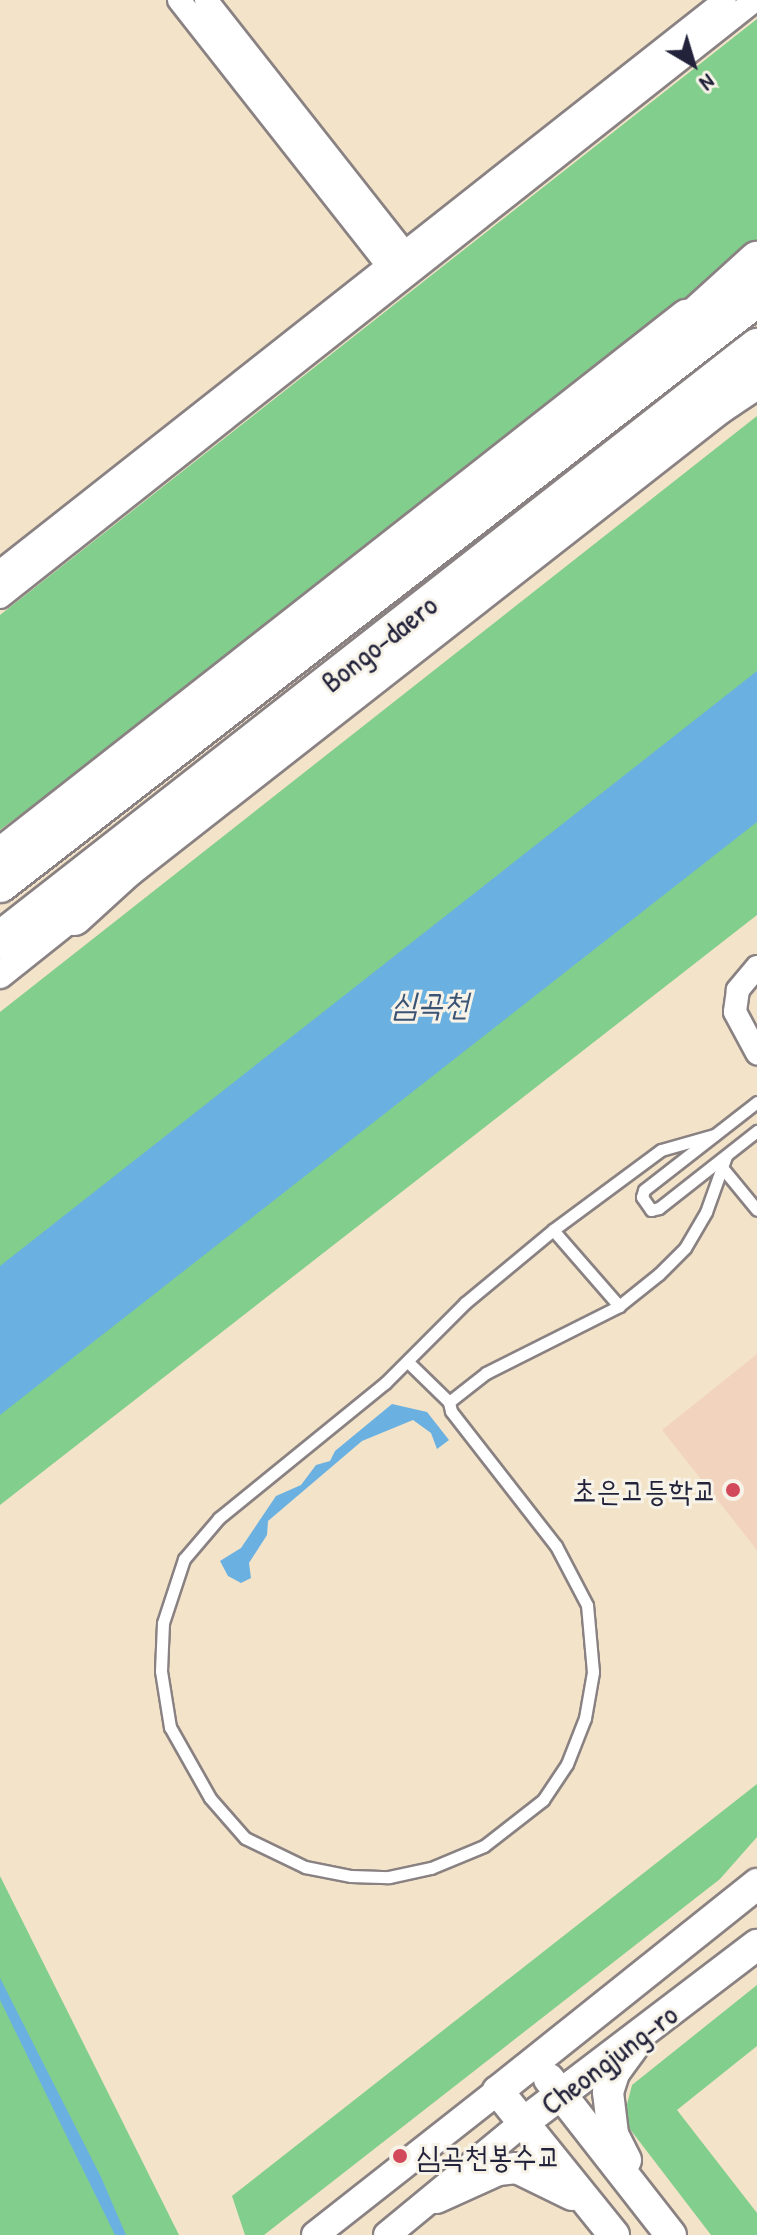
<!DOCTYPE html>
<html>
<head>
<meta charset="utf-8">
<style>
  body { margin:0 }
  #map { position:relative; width:757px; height:2235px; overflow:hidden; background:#f3e3c9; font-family:"Patrick Hand","Poor Story",sans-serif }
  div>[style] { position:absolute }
  .built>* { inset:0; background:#f2d4be }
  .green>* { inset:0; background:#82ce8c }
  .water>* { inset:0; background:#6ab1e1 }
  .roads { filter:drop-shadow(2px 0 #8a8282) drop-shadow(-2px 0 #8a8282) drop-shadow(0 2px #8a8282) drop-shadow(0 -2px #8a8282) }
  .service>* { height:11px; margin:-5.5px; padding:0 5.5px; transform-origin:5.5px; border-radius:5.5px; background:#fff }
  .minor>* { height:22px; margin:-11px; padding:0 11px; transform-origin:11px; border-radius:11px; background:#fff }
  .tertiary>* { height:26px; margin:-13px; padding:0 13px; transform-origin:13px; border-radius:13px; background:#fff }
  .secondary>* { height:30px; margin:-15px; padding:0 15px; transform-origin:15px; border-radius:15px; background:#fff }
  .trunk>* { height:36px; margin:-18px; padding:0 18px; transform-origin:18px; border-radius:18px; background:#fff }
  .dots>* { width:22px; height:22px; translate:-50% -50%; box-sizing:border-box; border:4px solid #f7f3e8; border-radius:50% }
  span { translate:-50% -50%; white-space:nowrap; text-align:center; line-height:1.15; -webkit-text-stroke:6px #f7f3e8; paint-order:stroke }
  .street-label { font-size:30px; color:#22223b }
  .poi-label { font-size:30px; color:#22223b }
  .right { translate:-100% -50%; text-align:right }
  .left { translate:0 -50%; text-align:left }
  .water-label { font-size:32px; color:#3b5475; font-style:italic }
  .north { position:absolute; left:653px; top:24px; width:80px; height:80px; -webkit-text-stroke:6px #f7f3e8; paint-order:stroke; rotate:142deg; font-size:22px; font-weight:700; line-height:32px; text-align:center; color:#22223b }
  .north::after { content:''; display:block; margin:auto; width:28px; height:36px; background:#22223b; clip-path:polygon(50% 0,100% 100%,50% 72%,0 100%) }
</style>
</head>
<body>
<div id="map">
  <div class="built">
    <div style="clip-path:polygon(757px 1354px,757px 1550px,662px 1430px)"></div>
  </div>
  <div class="green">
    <div style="clip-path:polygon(757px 19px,757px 243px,206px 676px,0 830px,0 615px)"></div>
    <div style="clip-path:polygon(757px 416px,757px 915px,0 1505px,0 1012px)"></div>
    <div style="clip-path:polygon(757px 1784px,757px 1837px,720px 1879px,264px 2235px,245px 2235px,232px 2196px)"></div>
    <div style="clip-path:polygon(0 1876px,179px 2235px,0 2235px)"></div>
    <div style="clip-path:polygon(757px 1985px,757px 2046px,677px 2110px,757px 2213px,757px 2235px,711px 2235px,623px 2120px,632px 2085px)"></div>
  </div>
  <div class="water">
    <div style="clip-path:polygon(757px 671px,757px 822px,0 1415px,0 1266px)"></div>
    <div style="clip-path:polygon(392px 1404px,427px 1412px,449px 1440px,437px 1449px,431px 1433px,413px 1420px,362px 1441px,268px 1521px,267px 1535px,249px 1563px,251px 1578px,241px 1583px,228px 1576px,220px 1561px,241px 1548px,276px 1496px,301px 1485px,316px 1465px,330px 1461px,335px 1451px)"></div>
    <div style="clip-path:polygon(0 1978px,101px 2177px,126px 2235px,115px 2235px,0 2000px)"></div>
  </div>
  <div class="roads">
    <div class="service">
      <div style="left:757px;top:1102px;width:143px;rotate:142.1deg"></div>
      <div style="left:644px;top:1190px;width:7px;rotate:106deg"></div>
      <div style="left:642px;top:1197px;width:16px;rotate:55deg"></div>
      <div style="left:651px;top:1210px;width:8px;rotate:-14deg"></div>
      <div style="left:659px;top:1208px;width:125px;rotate:-38.2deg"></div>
      <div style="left:714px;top:1135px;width:55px;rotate:164.2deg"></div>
      <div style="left:661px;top:1150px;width:134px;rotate:143.5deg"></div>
      <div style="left:553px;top:1230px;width:114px;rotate:140.3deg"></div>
      <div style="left:465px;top:1303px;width:113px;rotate:135deg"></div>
      <div style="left:385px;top:1383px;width:214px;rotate:140.9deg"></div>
      <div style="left:219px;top:1518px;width:54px;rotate:130.5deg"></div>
      <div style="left:184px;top:1559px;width:67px;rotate:108.2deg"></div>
      <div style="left:163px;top:1623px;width:48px;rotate:92.4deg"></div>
      <div style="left:161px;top:1671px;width:57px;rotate:80.9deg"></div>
      <div style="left:170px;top:1727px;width:81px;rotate:60.6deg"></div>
      <div style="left:210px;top:1798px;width:53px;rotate:48.8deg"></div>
      <div style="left:245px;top:1838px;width:67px;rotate:25.8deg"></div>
      <div style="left:305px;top:1867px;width:47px;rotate:11.1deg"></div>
      <div style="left:351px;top:1876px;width:38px;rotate:2deg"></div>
      <div style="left:389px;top:1877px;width:43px;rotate:-12.1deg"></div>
      <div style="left:431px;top:1868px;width:57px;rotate:-22.5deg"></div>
      <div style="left:484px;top:1846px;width:75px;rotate:-37.9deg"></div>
      <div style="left:543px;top:1800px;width:43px;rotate:-56.3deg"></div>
      <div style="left:567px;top:1764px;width:49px;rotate:-68.6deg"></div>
      <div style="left:585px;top:1718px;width:47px;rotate:-80.1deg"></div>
      <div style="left:593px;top:1672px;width:67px;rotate:-95.1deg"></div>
      <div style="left:587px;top:1605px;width:67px;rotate:-117.7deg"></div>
      <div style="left:556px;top:1546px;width:171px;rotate:-127.9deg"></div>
      <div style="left:451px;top:1411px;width:9px;rotate:-103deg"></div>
      <div style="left:449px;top:1402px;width:47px;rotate:-38.1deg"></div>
      <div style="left:486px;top:1373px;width:149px;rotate:-26.7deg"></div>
      <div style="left:619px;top:1306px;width:51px;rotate:-38.7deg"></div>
      <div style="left:659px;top:1274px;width:37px;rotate:-45deg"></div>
      <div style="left:685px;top:1248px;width:42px;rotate:-59.7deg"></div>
      <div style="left:706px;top:1212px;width:59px;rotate:-70.3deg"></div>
      <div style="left:720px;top:1165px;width:58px;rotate:50.6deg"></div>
      <div style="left:553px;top:1230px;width:101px;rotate:49deg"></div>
      <div style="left:408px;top:1362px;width:57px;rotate:44.3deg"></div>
    </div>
    <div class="minor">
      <div style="left:179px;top:0;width:351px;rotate:51.8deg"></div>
      <div style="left:206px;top:0;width:335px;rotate:51.8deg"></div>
      <div style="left:0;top:572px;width:923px;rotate:-38.27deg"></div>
      <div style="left:0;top:597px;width:963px;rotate:-38.33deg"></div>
      <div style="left:757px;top:967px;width:30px;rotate:130deg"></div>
      <div style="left:738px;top:990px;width:22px;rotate:98deg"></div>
      <div style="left:735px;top:1012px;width:47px;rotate:61.8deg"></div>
    </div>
    <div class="tertiary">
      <div style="left:122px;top:879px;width:766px;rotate:-38.05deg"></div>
      <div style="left:0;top:975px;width:112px;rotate:-38.5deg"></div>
      <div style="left:315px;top:2235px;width:233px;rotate:-38.2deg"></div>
      <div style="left:387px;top:2235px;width:176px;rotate:-39.5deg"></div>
    </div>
    <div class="secondary">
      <div style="left:0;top:853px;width:872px;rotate:-38.11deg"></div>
      <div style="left:549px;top:2079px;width:198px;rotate:52deg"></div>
      <div style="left:523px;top:2123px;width:294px;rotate:-37.3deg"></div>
      <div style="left:626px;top:2160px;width:29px;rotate:-117deg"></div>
      <div style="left:613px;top:2134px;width:42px;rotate:-96.8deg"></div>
      <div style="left:608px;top:2092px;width:20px;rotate:-72deg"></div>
      <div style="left:614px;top:2073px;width:32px;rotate:-54deg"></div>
      <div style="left:436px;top:2198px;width:68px;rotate:-24.3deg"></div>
      <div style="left:498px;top:2170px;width:19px;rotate:-6deg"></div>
      <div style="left:517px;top:2168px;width:61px;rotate:26.1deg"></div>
      <div style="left:614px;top:2235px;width:185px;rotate:-128.9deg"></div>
      <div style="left:498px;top:2091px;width:332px;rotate:-38.6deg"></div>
    </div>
    <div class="trunk">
      <div style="left:672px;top:337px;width:115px;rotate:-42.2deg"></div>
      <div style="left:706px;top:414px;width:61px;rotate:-33.7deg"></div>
      <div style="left:0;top:884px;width:957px;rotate:-37.74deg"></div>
      <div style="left:74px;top:917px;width:79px;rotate:-42.4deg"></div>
      <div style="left:0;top:940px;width:962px;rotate:-38.07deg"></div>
    </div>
  </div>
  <div class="dots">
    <div style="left:733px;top:1490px;background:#d1495b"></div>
    <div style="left:400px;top:2156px;background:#d1495b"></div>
  </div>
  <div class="street-label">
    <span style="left:379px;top:643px;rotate:-38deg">Bongo-daero</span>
    <span style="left:609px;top:2059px;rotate:-37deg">Cheongjung-ro</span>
  </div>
  <div class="poi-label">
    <span class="right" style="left:717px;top:1490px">초은고등학교</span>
    <span class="left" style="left:416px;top:2156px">심곡천봉수교</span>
  </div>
  <div class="water-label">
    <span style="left:430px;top:1004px">심곡천</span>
  </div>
  <div class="north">N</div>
</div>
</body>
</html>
